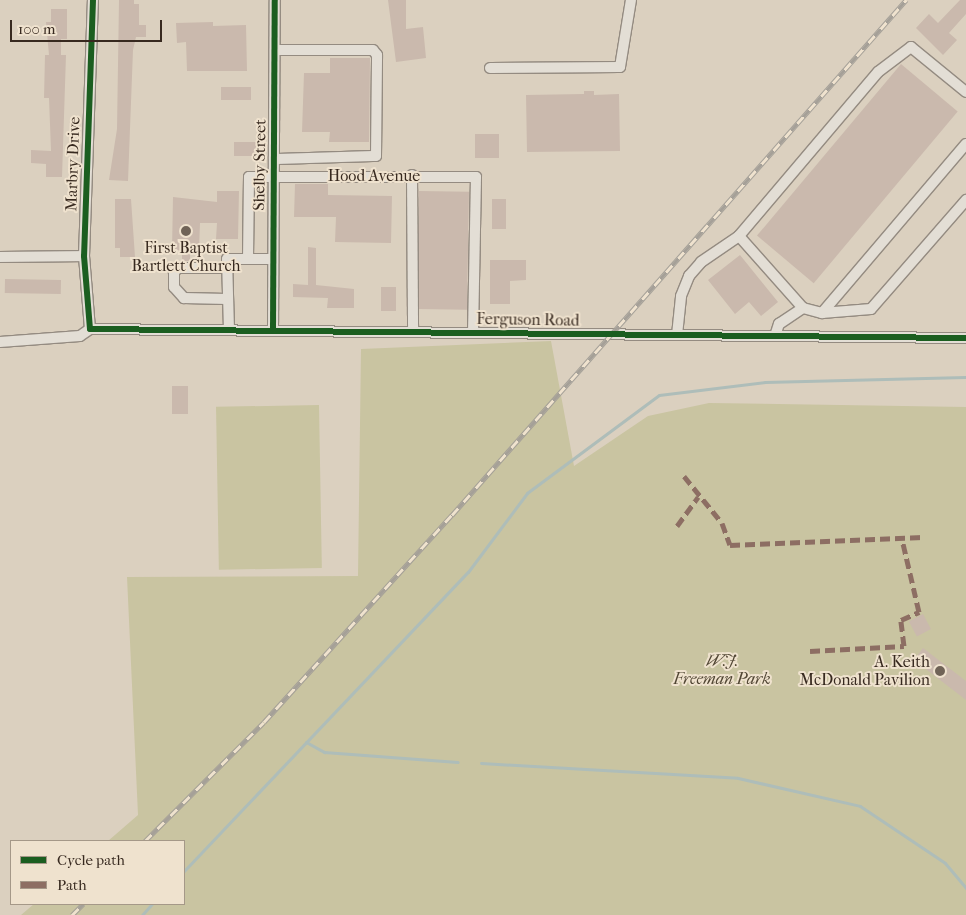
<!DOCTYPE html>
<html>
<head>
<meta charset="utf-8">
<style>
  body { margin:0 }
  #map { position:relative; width:966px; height:915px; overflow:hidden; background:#dbd0bf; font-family:"IM FELL French Canon",serif }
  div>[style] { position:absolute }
  .green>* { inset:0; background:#c9c4a1; transform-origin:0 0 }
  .stream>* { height:3px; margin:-1.5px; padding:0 1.5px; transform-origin:1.5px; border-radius:1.5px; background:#aebdb9 }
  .building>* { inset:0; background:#cab9ad; transform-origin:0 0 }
  .roads { filter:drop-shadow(1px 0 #948b81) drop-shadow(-1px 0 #948b81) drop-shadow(0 1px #948b81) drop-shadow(0 -1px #948b81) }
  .minor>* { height:10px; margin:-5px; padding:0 5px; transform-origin:5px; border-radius:5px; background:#e3ded5 }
  .rail>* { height:5px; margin-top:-2.5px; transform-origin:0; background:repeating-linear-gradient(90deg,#efe2ce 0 9px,#a5a098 0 18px); box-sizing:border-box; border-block:1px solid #a5a098 }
  .quiet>* { height:5px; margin-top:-2.5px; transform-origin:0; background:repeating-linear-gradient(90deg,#8d6e63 0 10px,transparent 0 15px) }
  .cycleway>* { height:6px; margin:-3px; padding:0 3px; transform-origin:3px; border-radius:3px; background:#1b5e20 }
  .dots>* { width:14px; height:14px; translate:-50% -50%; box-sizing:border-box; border:2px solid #efe2ce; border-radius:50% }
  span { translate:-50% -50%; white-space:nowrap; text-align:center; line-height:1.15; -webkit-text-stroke:4px #efe2ce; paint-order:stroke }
  .street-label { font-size:16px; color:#37291f }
  .poi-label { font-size:16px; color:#37291f }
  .right { translate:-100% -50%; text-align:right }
  .park-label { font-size:16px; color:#514634; font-style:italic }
  .legend { position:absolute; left:10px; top:840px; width:175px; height:65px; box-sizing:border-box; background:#efe2ce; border:1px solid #a59888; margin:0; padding:6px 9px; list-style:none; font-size:15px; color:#37291f }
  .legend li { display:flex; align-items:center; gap:10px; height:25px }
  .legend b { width:25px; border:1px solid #a59888 }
  .scale { position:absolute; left:10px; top:20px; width:152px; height:22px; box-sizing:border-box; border:2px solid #37291f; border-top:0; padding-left:6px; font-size:15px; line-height:18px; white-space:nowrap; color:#37291f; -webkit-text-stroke:4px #efe2ce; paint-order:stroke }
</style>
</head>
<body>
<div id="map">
  <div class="green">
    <div style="clip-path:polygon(551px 341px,574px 466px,648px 416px,709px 403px,966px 407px,966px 915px,21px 915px,34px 904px,184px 904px,184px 841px,108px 841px,138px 815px,127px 577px,358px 576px,361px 349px)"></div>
    <div style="left:319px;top:405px;width:163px;height:103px;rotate:89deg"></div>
  </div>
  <div class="stream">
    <div style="left:306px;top:742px;width:21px;rotate:29deg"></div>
    <div style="left:324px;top:752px;width:134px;rotate:4.3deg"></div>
    <div style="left:481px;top:763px;width:257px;rotate:3.3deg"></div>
    <div style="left:738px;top:778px;width:125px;rotate:12.9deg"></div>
    <div style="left:860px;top:806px;width:102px;rotate:33.8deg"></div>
    <div style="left:945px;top:863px;width:33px;rotate:50deg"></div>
    <div style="left:184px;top:871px;width:412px;rotate:-46.5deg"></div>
    <div style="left:468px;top:572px;width:99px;rotate:-53.2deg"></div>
    <div style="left:527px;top:493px;width:164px;rotate:-36.6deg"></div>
    <div style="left:659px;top:395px;width:107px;rotate:-7deg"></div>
    <div style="left:765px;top:382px;width:201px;rotate:-1.4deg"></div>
    <div style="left:142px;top:915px;width:15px;rotate:-48deg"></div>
  </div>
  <div class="building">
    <div style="clip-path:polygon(119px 0,134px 0,134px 4px,139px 4px,139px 25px,146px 25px,146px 37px,136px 37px,133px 50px,128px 181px,109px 180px,117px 129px)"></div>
    <div style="clip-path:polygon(388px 0,406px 0,406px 29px,423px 27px,426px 58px,396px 62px)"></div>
    <div style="clip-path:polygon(960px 0,966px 0,966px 14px,949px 33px,957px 40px,943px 55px,916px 28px,929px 14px,938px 23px)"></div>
    <div style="clip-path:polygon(51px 9px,67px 9px,67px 39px,61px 39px,61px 55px,66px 55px,62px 177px,46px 177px,46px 164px,31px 163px,31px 150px,51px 151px,49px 98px,44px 98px,45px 55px,49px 55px,46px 22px,51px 22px)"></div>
    <div style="clip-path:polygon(213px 22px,213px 26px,246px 25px,247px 71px,187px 71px,186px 42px,177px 43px,176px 23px)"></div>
    <div style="clip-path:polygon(330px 58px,370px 58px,369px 142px,329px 142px,330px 132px,302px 132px,304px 73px,330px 73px)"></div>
    <div style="left:901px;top:64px;width:74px;height:224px;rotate:40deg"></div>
    <div style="left:251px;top:87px;width:13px;height:30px;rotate:90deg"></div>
    <div style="clip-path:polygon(584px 91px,594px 91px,594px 95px,619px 94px,620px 151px,527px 152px,526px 95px,584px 94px)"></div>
    <div style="left:475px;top:134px;width:24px;height:24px"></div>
    <div style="left:234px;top:142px;width:22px;height:14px"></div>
    <div style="clip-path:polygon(295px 184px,328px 184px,328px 195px,392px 196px,391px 243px,335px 242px,336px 217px,294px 217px)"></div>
    <div style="clip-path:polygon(217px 191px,239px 191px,238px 239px,216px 239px,217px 223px,200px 223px,199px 250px,190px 250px,190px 261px,182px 261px,182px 250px,172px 250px,173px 197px,217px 202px)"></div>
    <div style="left:419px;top:191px;width:50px;height:118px;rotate:1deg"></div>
    <div style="clip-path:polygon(115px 199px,131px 199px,135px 257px,120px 257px,120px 248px,115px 248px)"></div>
    <div style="left:492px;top:199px;width:14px;height:30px"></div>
    <div style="clip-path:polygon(308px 247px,316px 248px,316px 285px,354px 289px,354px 308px,327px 308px,328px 298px,293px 297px,293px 284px,308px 285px)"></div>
    <div style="clip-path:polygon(740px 255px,778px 302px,761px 316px,749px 302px,735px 314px,708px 280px)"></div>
    <div style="clip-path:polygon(490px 260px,526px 260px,526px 280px,510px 281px,510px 304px,490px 304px)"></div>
    <div style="left:5px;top:279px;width:56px;height:14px;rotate:1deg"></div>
    <div style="left:381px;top:287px;width:15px;height:24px"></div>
    <div style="left:188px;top:386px;width:28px;height:16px;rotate:90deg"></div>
    <div style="left:923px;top:614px;width:17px;height:16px;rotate:62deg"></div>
    <div style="clip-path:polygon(923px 648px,966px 681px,966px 700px,914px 660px)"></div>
  </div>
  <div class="roads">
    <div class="minor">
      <div style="left:490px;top:68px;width:130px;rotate:-0.4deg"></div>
      <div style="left:620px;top:67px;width:68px;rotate:-80.7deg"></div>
      <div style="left:966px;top:92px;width:71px;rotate:-140.7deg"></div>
      <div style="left:911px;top:47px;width:41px;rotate:142.9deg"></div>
      <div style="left:878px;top:72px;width:215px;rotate:130.3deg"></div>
      <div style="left:739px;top:236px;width:96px;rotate:48.4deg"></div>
      <div style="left:803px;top:308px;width:20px;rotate:15deg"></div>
      <div style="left:822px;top:313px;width:222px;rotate:-49.6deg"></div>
      <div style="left:274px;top:159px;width:102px;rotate:-1.7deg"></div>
      <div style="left:376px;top:156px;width:101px;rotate:-89.4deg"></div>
      <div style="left:377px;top:55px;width:6px;rotate:-129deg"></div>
      <div style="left:373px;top:50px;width:98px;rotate:180deg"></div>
      <div style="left:412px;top:175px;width:157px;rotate:89.6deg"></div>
      <div style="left:0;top:257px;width:84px;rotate:-0.7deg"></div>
      <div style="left:248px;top:259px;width:82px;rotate:-89.3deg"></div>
      <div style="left:249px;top:177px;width:227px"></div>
      <div style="left:476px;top:177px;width:156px;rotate:91.1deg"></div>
      <div style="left:227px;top:268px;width:49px;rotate:180deg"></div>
      <div style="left:178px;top:268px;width:6px;rotate:135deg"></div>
      <div style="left:174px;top:272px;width:15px;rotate:90deg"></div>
      <div style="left:174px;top:287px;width:15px;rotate:48deg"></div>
      <div style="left:184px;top:298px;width:43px;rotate:1.3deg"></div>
      <div style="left:822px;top:313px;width:49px;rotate:-4.7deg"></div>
      <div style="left:871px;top:309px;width:145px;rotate:-48.9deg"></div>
      <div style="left:90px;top:329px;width:876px;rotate:0.59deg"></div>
      <div style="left:90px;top:329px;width:73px;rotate:-94.7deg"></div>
      <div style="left:84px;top:256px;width:256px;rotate:-88deg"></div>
      <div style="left:229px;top:330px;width:71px;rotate:-91.6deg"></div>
      <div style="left:227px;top:259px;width:46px"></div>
      <div style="left:273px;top:330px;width:330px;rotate:-89.7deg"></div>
      <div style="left:677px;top:335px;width:39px;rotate:-84deg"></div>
      <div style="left:681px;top:296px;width:22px;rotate:-68deg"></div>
      <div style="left:689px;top:276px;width:18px;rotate:-49deg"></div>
      <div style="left:701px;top:262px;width:46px;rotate:-34.4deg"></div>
      <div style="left:775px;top:336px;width:13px;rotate:-72deg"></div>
      <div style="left:779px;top:324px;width:29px;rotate:-34deg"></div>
      <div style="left:0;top:342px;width:80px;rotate:-4.3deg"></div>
      <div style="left:80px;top:336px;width:12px;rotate:-35deg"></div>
    </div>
  </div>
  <div class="rail">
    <div style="left:145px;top:841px;width:168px;rotate:-45deg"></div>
    <div style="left:264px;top:722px;width:280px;rotate:-47.8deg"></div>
    <div style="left:452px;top:515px;width:687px;rotate:-48.6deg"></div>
    <div style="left:72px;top:915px;width:16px;rotate:-45deg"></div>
  </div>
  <div class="quiet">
    <div style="left:684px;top:476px;width:60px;rotate:51deg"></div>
    <div style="left:722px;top:523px;width:23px;rotate:70deg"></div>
    <div style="left:730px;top:545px;width:193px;rotate:-2.4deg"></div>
    <div style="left:677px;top:526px;width:36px;rotate:-54deg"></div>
    <div style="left:810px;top:651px;width:94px;rotate:-3deg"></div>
    <div style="left:904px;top:646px;width:26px;rotate:-97deg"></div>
    <div style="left:901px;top:620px;width:20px;rotate:-24deg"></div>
    <div style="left:919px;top:612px;width:75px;rotate:-103.1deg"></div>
  </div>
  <div class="cycleway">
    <div style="left:93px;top:0;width:256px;rotate:92deg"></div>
    <div style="left:84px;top:256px;width:73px;rotate:85.3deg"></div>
    <div style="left:90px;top:329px;width:876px;rotate:0.59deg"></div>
    <div style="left:273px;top:330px;width:330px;rotate:-89.7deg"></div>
  </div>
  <div class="dots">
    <div style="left:186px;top:231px;background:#706357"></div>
    <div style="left:940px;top:671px;background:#706357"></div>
  </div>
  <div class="street-label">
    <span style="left:73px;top:164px;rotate:-88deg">Marbry Drive</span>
    <span style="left:260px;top:165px;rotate:-89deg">Shelby Street</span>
    <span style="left:374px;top:176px">Hood Avenue</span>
    <span style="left:528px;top:320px;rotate:1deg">Ferguson Road</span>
  </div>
  <div class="poi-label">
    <span style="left:186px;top:257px">First Baptist<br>Bartlett Church</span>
    <span class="right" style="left:930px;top:671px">A. Keith<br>McDonald Pavilion</span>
  </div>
  <div class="park-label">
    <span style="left:722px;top:670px">W.J.<br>Freeman Park</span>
  </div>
  <ul class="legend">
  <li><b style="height:6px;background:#1b5e20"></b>Cycle path</li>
  <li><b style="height:6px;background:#8d6e63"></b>Path</li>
  </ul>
  <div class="scale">100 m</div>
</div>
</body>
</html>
